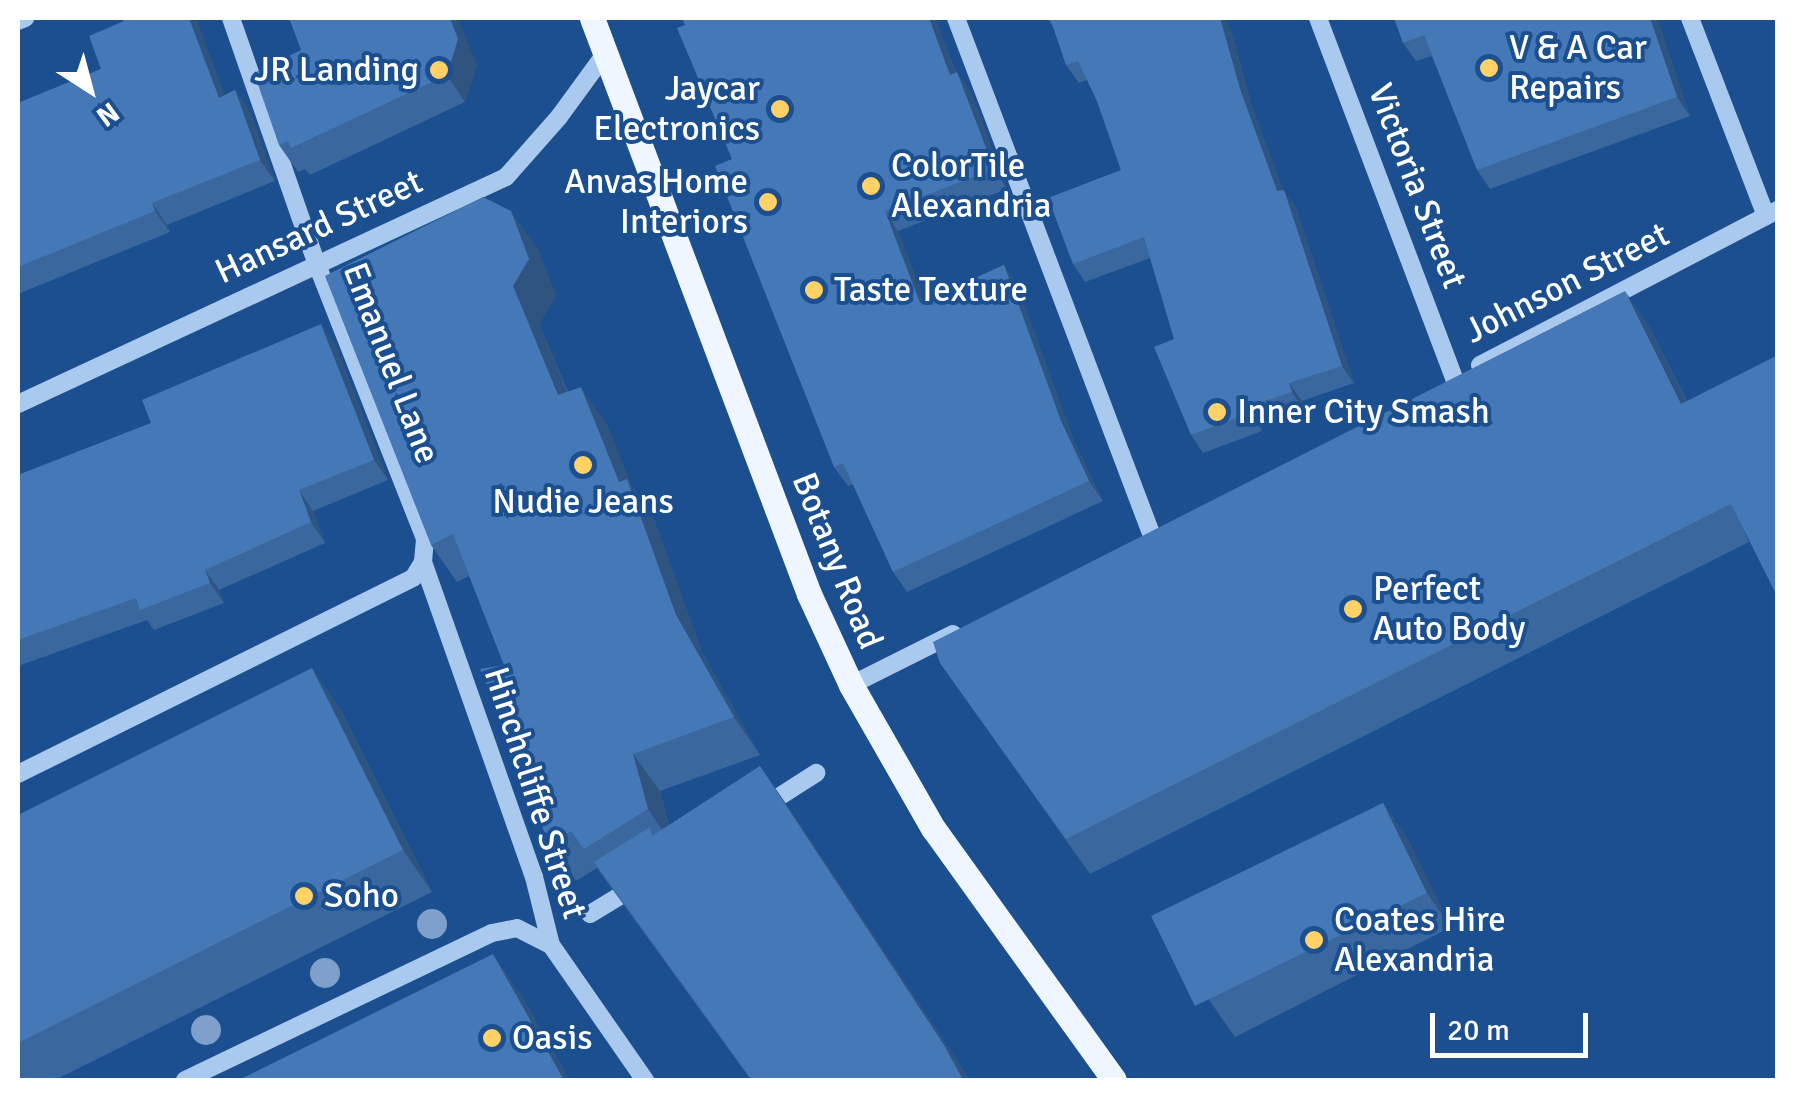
<!DOCTYPE html>
<html>
<head>
<meta charset="utf-8">
<style>
  body { margin:0 }
  #map { position:relative; width:1795px; height:1098px; overflow:hidden; background:#1b4f8f; font-family:Signika,sans-serif }
  div>[style] { position:absolute }
  .minor>* { height:18px; margin:-9px; padding:0 9px; transform-origin:9px; border-radius:9px; background:#a9c9ee }
  .major>* { height:25px; margin:-12.5px; padding:0 12.5px; transform-origin:12.5px; border-radius:12.5px; background:#f0f6ff }
  .trees>* { width:30px; height:30px; margin:-15px; border-radius:50%; background:#7ea0ca }
  .wall>* { inset:0; background:#3a679d }
  .shaded-wall>* { inset:0; background:#305480 }
  .building>* { inset:0; background:#4478b7; transform-origin:0 0 }
  .dots>* { width:28px; height:28px; translate:-50% -50%; box-sizing:border-box; border:5px solid #1b4f8f; border-radius:50% }
  span { translate:-50% -50%; white-space:nowrap; text-align:center; line-height:1.15; -webkit-text-stroke:8px #1b4f8f; paint-order:stroke }
  .poi-label { font-size:35px; color:#fff }
  .left { translate:0 -50%; text-align:left }
  .right { translate:-100% -50%; text-align:right }
  .street-label { font-size:35px; color:#fff }
  .frame { position:absolute; inset:0; border:20px solid #fff; pointer-events:none }
  .north { position:absolute; left:40px; top:40px; width:100px; height:100px; -webkit-text-stroke:8px #1b4f8f; paint-order:stroke; rotate:144deg; font-size:28px; font-weight:700; line-height:40px; text-align:center; color:#fff }
  .north::after { content:''; display:block; margin:auto; width:35px; height:45px; background:#fff; clip-path:polygon(50% 0,100% 100%,50% 72%,0 100%) }
  .scale { position:absolute; left:1430px; top:1013px; width:158px; height:45px; box-sizing:border-box; border:5px solid #fff; border-top:0; padding-left:12px; font-size:30px; line-height:35px; white-space:nowrap; color:#fff; -webkit-text-stroke:8px #1b4f8f; paint-order:stroke }
</style>
</head>
<body>
<div id="map">
  <div class="minor">
    <div style="left:231px;top:18px;width:258px;rotate:70.8deg"></div>
    <div style="left:316px;top:262px;width:298px;rotate:68.5deg"></div>
    <div style="left:425px;top:539px;width:23px;rotate:95deg"></div>
    <div style="left:423px;top:562px;width:334px;rotate:70.6deg"></div>
    <div style="left:534px;top:877px;width:70px;rotate:76deg"></div>
    <div style="left:551px;top:945px;width:165px;rotate:55.2deg"></div>
    <div style="left:956px;top:18px;width:554px;rotate:69.27deg"></div>
    <div style="left:1318px;top:18px;width:385px;rotate:69.3deg"></div>
    <div style="left:1690px;top:18px;width:212px;rotate:69deg"></div>
    <div style="left:18px;top:21px;width:8px;rotate:-23deg"></div>
    <div style="left:1480px;top:365px;width:336px;rotate:-27.5deg"></div>
    <div style="left:18px;top:404px;width:538px;rotate:-24.95deg"></div>
    <div style="left:506px;top:177px;width:80px;rotate:-48.5deg"></div>
    <div style="left:559px;top:117px;width:78px;rotate:-53.9deg"></div>
    <div style="left:851px;top:685px;width:114px;rotate:-26.6deg"></div>
    <div style="left:18px;top:774px;width:442px;rotate:-26.4deg"></div>
    <div style="left:414px;top:577px;width:17px;rotate:-59deg"></div>
    <div style="left:760px;top:809px;width:67px;rotate:-32.7deg"></div>
    <div style="left:590px;top:914px;width:54px;rotate:-31.3deg"></div>
    <div style="left:185px;top:1080px;width:340px;rotate:-25.6deg"></div>
    <div style="left:492px;top:933px;width:25px;rotate:-11deg"></div>
    <div style="left:517px;top:928px;width:38px;rotate:27deg"></div>
  </div>
  <div class="major">
    <div style="left:592px;top:18px;width:616px;rotate:69.36deg"></div>
    <div style="left:809px;top:594px;width:100px;rotate:65.2deg"></div>
    <div style="left:851px;top:685px;width:165px;rotate:60.2deg"></div>
    <div style="left:933px;top:828px;width:310px;rotate:54.3deg"></div>
  </div>
  <div class="trees">
    <div style="left:432px;top:924px"></div>
    <div style="left:325px;top:973px"></div>
    <div style="left:206px;top:1030px"></div>
  </div>
  <div class="wall">
    <div style="clip-path:polygon(935px 18px,956px 73px,971px 92px,1007px 189px,898px 231px,925px 301px,1004px 265px,1017px 285px,1074px 441px,1103px 501px,907px 592px,893px 572px,853px 484px,848px 486px,834px 467px,732px 159px,685px 25px)"></div>
    <div style="clip-path:polygon(1047px 18px,1225px 18px,1232px 34px,1252px 107px,1283px 190px,1296px 208px,1354px 383px,1302px 401px,1304px 410px,1261px 424px,1262px 431px,1203px 453px,1191px 435px,1174px 339px,1150px 258px,1085px 282px,1073px 264px,1121px 170px,1097px 101px,1087px 80px,1079px 83px,1066px 65px,1054px 28px)"></div>
    <div style="clip-path:polygon(1394px 18px,1657px 18px,1690px 116px,1490px 189px,1477px 170px,1432px 56px,1416px 61px,1403px 43px)"></div>
    <div style="clip-path:polygon(124px 21px,225px 95px,235px 90px,250px 111px,275px 181px,167px 225px,170px 232px,18px 294px,18px 103px,101px 69px)"></div>
    <div style="clip-path:polygon(301px 50px,477px 65px,465px 102px,310px 175px,305px 169px,298px 172px,279px 145px)"></div>
    <div style="clip-path:polygon(537px 248px,556px 296px,539px 324px,568px 392px,607px 425px,631px 485px,653px 517px,702px 652px,760px 755px,660px 791px,669px 826px,760px 766px,970px 1080px,751px 1080px,597px 868px,576px 881px,549px 844px,504px 665px,469px 576px,457px 582px,431px 545px)"></div>
    <div style="clip-path:polygon(1649px 326px,1687px 401px,1749px 542px,1090px 874px,940px 663px)"></div>
    <div style="clip-path:polygon(335px 344px,388px 480px,313px 511px,325px 543px,219px 590px,224px 603px,154px 630px,147px 620px,18px 666px,18px 475px,151px 423px)"></div>
    <div style="clip-path:polygon(341px 710px,432px 892px,55px 1080px,18px 1080px,18px 815px)"></div>
    <div style="clip-path:polygon(1383px 803px,1407px 838px,1451px 927px,1235px 1037px,1152px 919px)"></div>
  </div>
  <div class="shaded-wall">
    <div style="clip-path:polygon(189px 18px,196px 18px,234px 119px,219px 98px)"></div>
    <div style="clip-path:polygon(450px 18px,458px 18px,477px 65px,465px 102px,447px 75px)"></div>
    <div style="clip-path:polygon(929px 18px,935px 18px,964px 95px,950px 75px)"></div>
    <div style="clip-path:polygon(1220px 18px,1225px 18px,1232px 34px,1252px 107px,1290px 209px,1277px 191px,1240px 89px)"></div>
    <div style="clip-path:polygon(1650px 18px,1657px 18px,1690px 116px,1677px 97px)"></div>
    <div style="clip-path:polygon(957px 72px,971px 92px,1007px 189px,994px 169px)"></div>
    <div style="clip-path:polygon(235px 90px,250px 111px,275px 181px,260px 160px)"></div>
    <div style="clip-path:polygon(1284px 190px,1296px 208px,1354px 383px,1342px 366px)"></div>
    <div style="clip-path:polygon(152px 203px,167px 225px,170px 232px,155px 211px)"></div>
    <div style="clip-path:polygon(511px 211px,537px 248px,556px 296px,539px 324px,584px 433px,558px 395px,513px 286px)"></div>
    <div style="clip-path:polygon(885px 211px,898px 231px,934px 323px,920px 303px)"></div>
    <div style="clip-path:polygon(1004px 265px,1017px 285px,1074px 441px,1103px 501px,1089px 481px,1061px 421px)"></div>
    <div style="clip-path:polygon(1625px 291px,1649px 326px,1705px 439px,1681px 404px)"></div>
    <div style="clip-path:polygon(321px 324px,335px 344px,388px 480px,374px 460px)"></div>
    <div style="clip-path:polygon(1289px 383px,1302px 401px,1304px 410px,1292px 392px)"></div>
    <div style="clip-path:polygon(581px 387px,607px 425px,631px 485px,653px 517px,702px 652px,760px 755px,734px 717px,676px 615px,619px 482px)"></div>
    <div style="clip-path:polygon(1249px 406px,1261px 424px,1262px 431px,1250px 413px)"></div>
    <div style="clip-path:polygon(299px 490px,313px 511px,325px 543px,311px 522px)"></div>
    <div style="clip-path:polygon(205px 570px,219px 590px,224px 603px,210px 583px)"></div>
    <div style="clip-path:polygon(312px 668px,341px 710px,432px 892px,403px 850px)"></div>
    <div style="clip-path:polygon(633px 754px,660px 791px,674px 847px,648px 809px)"></div>
    <div style="clip-path:polygon(760px 766px,791px 811px,970px 1080px,963px 1080px)"></div>
    <div style="clip-path:polygon(1383px 803px,1407px 838px,1451px 927px,1427px 893px)"></div>
    <div style="clip-path:polygon(493px 954px,522px 996px,570px 1080px,564px 1080px)"></div>
  </div>
  <div class="building">
    <div style="clip-path:polygon(123px 18px,189px 18px,219px 98px,235px 90px,260px 160px,152px 203px,155px 211px,18px 267px,18px 103px,101px 69px,89px 36px,124px 21px)"></div>
    <div style="clip-path:polygon(289px 18px,450px 18px,458px 39px,447px 75px,291px 148px,288px 141px,279px 145px,254px 73px,301px 50px)"></div>
    <div style="clip-path:polygon(682px 18px,929px 18px,950px 75px,957px 72px,994px 169px,885px 211px,920px 303px,1004px 265px,1061px 421px,1089px 481px,893px 572px,843px 463px,834px 467px,715px 166px,732px 159px,677px 28px,685px 25px)"></div>
    <div style="clip-path:polygon(1050px 18px,1220px 18px,1240px 89px,1277px 191px,1284px 190px,1342px 366px,1289px 383px,1292px 392px,1249px 406px,1250px 413px,1191px 435px,1154px 347px,1174px 339px,1144px 237px,1073px 264px,1048px 198px,1121px 170px,1097px 101px,1078px 61px,1066px 65px)"></div>
    <div style="clip-path:polygon(1394px 18px,1650px 18px,1677px 97px,1477px 170px,1424px 35px,1403px 43px)"></div>
    <div style="clip-path:polygon(483px 197px,511px 211px,529px 259px,513px 286px,558px 395px,581px 387px,619px 482px,627px 479px,676px 615px,734px 717px,633px 754px,648px 809px,584px 849px,571px 831px,549px 844px,480px 669px,504px 665px,453px 534px,431px 545px,325px 276px)"></div>
    <div style="clip-path:polygon(1625px 291px,1681px 404px,1778px 355px,1778px 598px,1731px 504px,1066px 839px,940px 663px,933px 642px)"></div>
    <div style="clip-path:polygon(321px 324px,374px 460px,299px 490px,311px 522px,205px 570px,210px 583px,140px 610px,136px 598px,18px 640px,18px 475px,151px 423px,142px 400px)"></div>
    <div style="clip-path:polygon(312px 668px,403px 850px,18px 1043px,18px 815px)"></div>
    <div style="clip-path:polygon(760px 766px,944px 1045px,963px 1080px,752px 1080px,594px 862px,650px 827px,652px 836px)"></div>
    <div style="left:1383px;top:803px;width:100px;height:258px;rotate:64deg"></div>
    <div style="clip-path:polygon(493px 954px,564px 1080px,239px 1080px)"></div>
  </div>
  <div class="dots">
    <div style="left:1489px;top:68px;background:#ffd166"></div>
    <div style="left:439px;top:70px;background:#ffd166"></div>
    <div style="left:780px;top:109px;background:#ffd166"></div>
    <div style="left:871px;top:186px;background:#ffd166"></div>
    <div style="left:768px;top:202px;background:#ffd166"></div>
    <div style="left:814px;top:290px;background:#ffd166"></div>
    <div style="left:1217px;top:412px;background:#ffd166"></div>
    <div style="left:583px;top:465px;background:#ffd166"></div>
    <div style="left:1353px;top:609px;background:#ffd166"></div>
    <div style="left:304px;top:896px;background:#ffd166"></div>
    <div style="left:1314px;top:940px;background:#ffd166"></div>
    <div style="left:492px;top:1038px;background:#ffd166"></div>
  </div>
  <div class="poi-label">
    <span class="left" style="left:1509px;top:68px">V &amp; A Car<br>Repairs</span>
    <span class="right" style="left:419px;top:70px">JR Landing</span>
    <span class="right" style="left:760px;top:109px">Jaycar<br>Electronics</span>
    <span class="left" style="left:891px;top:186px">ColorTile<br>Alexandria</span>
    <span class="right" style="left:748px;top:202px">Anvas Home<br>Interiors</span>
    <span class="left" style="left:834px;top:290px">Taste Texture</span>
    <span class="left" style="left:1237px;top:412px">Inner City Smash</span>
    <span style="left:583px;top:502px">Nudie Jeans</span>
    <span class="left" style="left:1373px;top:609px">Perfect<br>Auto Body</span>
    <span class="left" style="left:324px;top:896px">Soho</span>
    <span class="left" style="left:1334px;top:940px">Coates Hire<br>Alexandria</span>
    <span class="left" style="left:512px;top:1038px">Oasis</span>
  </div>
  <div class="street-label">
    <span style="left:1417px;top:186px;rotate:69deg">Victoria Street</span>
    <span style="left:319px;top:227px;rotate:-25deg">Hansard Street</span>
    <span style="left:1567px;top:283px;rotate:-27deg">Johnson Street</span>
    <span style="left:391px;top:363px;rotate:69deg">Emanuel Lane</span>
    <span style="left:837px;top:561px;rotate:68deg">Botany Road</span>
    <span style="left:535px;top:793px;rotate:72deg">Hinchcliffe Street</span>
  </div>
  <div class="frame"></div>
  <div class="north">N</div>
  <div class="scale">20 m</div>
</div>
</body>
</html>
